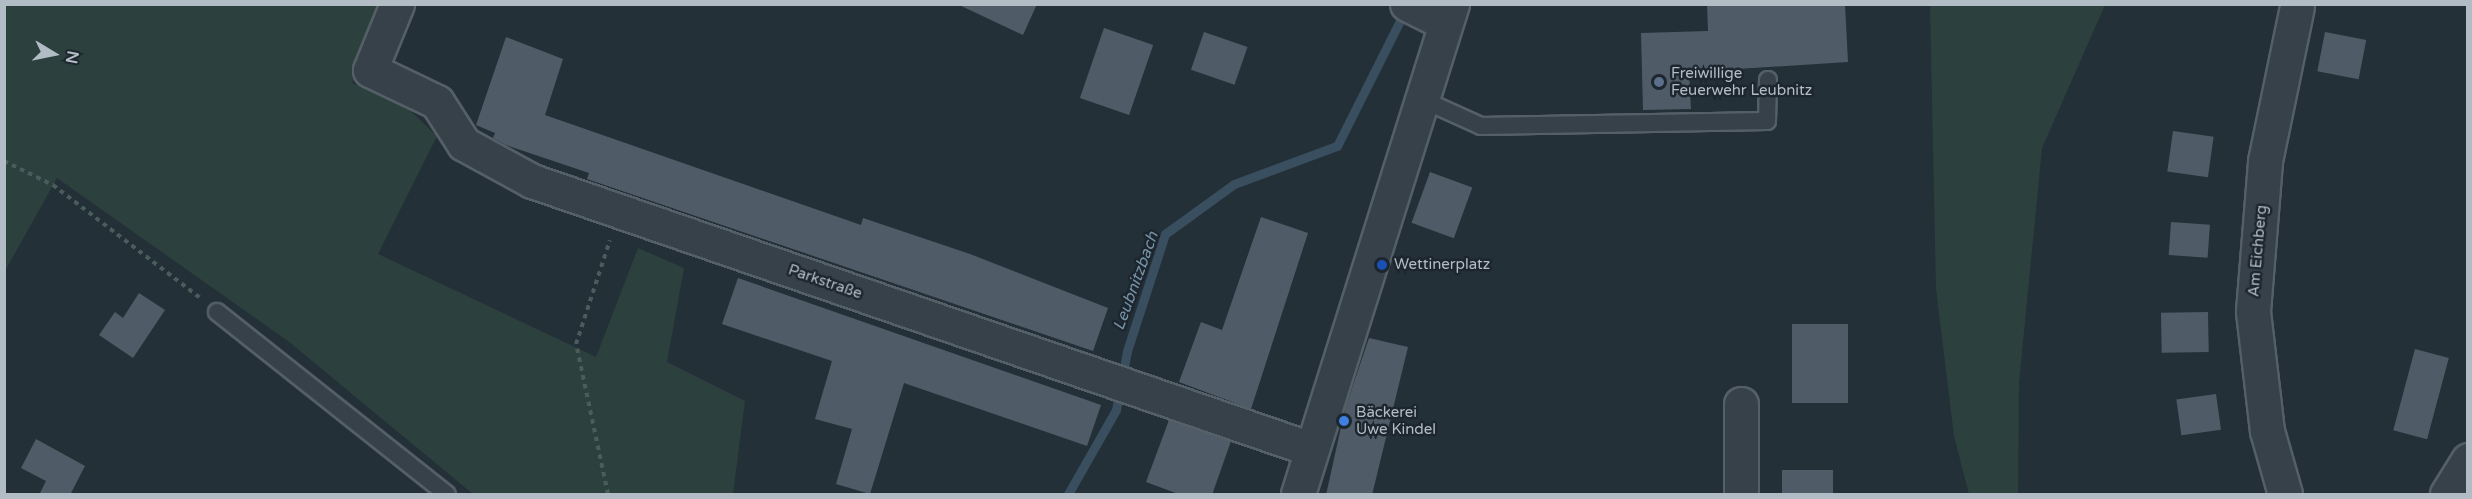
<!DOCTYPE html>
<html>
<head>
<meta charset="utf-8">
<style>
  body { margin:0 }
  #map { position:relative; width:2472px; height:499px; overflow:hidden; background:#243038; font-family:"Varela Round",sans-serif }
  div>[style] { position:absolute }
  .green>* { inset:0; background:#2c403d }
  .stream>* { height:9px; margin:-4.5px; padding:0 4.5px; transform-origin:4.5px; border-radius:4.5px; background:#394e5e }
  .building>* { inset:0; background:#4f5c67; transform-origin:0 0 }
  .path>* { height:4px; margin-top:-2px; transform-origin:0; background:repeating-linear-gradient(90deg,#4a5d5c 0 4.5px,transparent 0 9px) }
  .roads { filter:drop-shadow(2px 0 #555f67) drop-shadow(-2px 0 #555f67) drop-shadow(0 2px #555f67) drop-shadow(0 -2px #555f67) }
  .service>* { height:16px; margin:-8px; padding:0 8px; transform-origin:8px; border-radius:8px; background:#374149 }
  .minor>* { height:33px; margin:-16.5px; padding:0 16.5px; transform-origin:16.5px; border-radius:16.5px; background:#374149 }
  .tertiary>* { height:33px; margin:-16.5px; padding:0 16.5px; transform-origin:16.5px; border-radius:16.5px; background:#374149 }
  .dots>* { width:16px; height:16px; translate:-50% -50%; box-sizing:border-box; border:3px solid #1d262e; border-radius:50% }
  span { translate:-50% -50%; white-space:nowrap; text-align:center; line-height:1.15; -webkit-text-stroke:5px #1d262e; paint-order:stroke }
  .poi-label { font-size:15px; color:#b2bcc5 }
  .left { translate:0 -50%; text-align:left }
  .street-label { font-size:15px; color:#b2bcc5 }
  .water-label { font-size:16px; color:#7592a6; font-style:italic }
  .frame { position:absolute; inset:0; border:6px solid #b2bcc5; pointer-events:none }
  .north { position:absolute; left:24px; top:24px; width:60px; height:60px; -webkit-text-stroke:4px #1d262e; paint-order:stroke; rotate:100deg; font-size:16px; font-weight:700; line-height:24px; text-align:center; color:#b2bcc5 }
  .north::after { content:''; display:block; margin:auto; width:21px; height:27px; background:#b2bcc5; clip-path:polygon(50% 0,100% 100%,50% 72%,0 100%) }
</style>
</head>
<body>
<div id="map">
  <div class="green">
    <div style="clip-path:polygon(5px 5px,385px 5px,352px 83px,401px 102px,437px 136px,378px 254px,596px 357px,638px 248px,684px 268px,667px 362px,745px 401px,733px 494px,473px 494px,288px 341px,57px 178px,5px 271px)"></div>
    <div style="clip-path:polygon(1930px 5px,2105px 5px,2042px 148px,2019px 383px,2018px 494px,1969px 494px,1954px 436px,1936px 289px)"></div>
  </div>
  <div class="stream">
    <div style="left:1068px;top:494px;width:97px;rotate:-60.3deg"></div>
    <div style="left:1116px;top:410px;width:60px;rotate:-79.4deg"></div>
    <div style="left:1127px;top:351px;width:123px;rotate:-72deg"></div>
    <div style="left:1165px;top:234px;width:85px;rotate:-35.9deg"></div>
    <div style="left:1234px;top:184px;width:110px;rotate:-20.3deg"></div>
    <div style="left:1337px;top:146px;width:153px;rotate:-63.3deg"></div>
  </div>
  <div class="building">
    <div style="clip-path:polygon(957px 4px,1037px 4px,1023px 35px)"></div>
    <div style="clip-path:polygon(1707px 4px,1845px 4px,1848px 62px,1689px 72px,1691px 109px,1643px 110px,1641px 33px,1708px 31px)"></div>
    <div style="left:1104px;top:28px;width:52px;height:74px;rotate:19deg"></div>
    <div style="left:1204px;top:32px;width:46px;height:40px;rotate:19deg"></div>
    <div style="left:2325px;top:32px;width:42px;height:40px;rotate:11deg"></div>
    <div style="clip-path:polygon(506px 37px,563px 59px,545px 115px,861px 225px,863px 218px,970px 254px,1108px 308px,1093px 351px,587px 179px,589px 173px,506px 145px,493px 138px,495px 133px,476px 125px)"></div>
    <div style="left:2173px;top:131px;width:41px;height:41px;rotate:8deg"></div>
    <div style="left:1430px;top:172px;width:45px;height:54px;rotate:20deg"></div>
    <div style="clip-path:polygon(1261px 217px,1308px 233px,1251px 409px,1179px 382px,1201px 322px,1222px 330px)"></div>
    <div style="left:2171px;top:222px;width:39px;height:33px;rotate:4deg"></div>
    <div style="clip-path:polygon(738px 278px,1101px 405px,1087px 446px,904px 383px,870px 494px,836px 484px,852px 429px,815px 419px,832px 361px,722px 324px)"></div>
    <div style="clip-path:polygon(139px 293px,165px 310px,133px 358px,99px 335px,115px 312px,123px 318px)"></div>
    <div style="left:2208px;top:312px;width:40px;height:47px;rotate:89deg"></div>
    <div style="left:1792px;top:324px;width:56px;height:79px"></div>
    <div style="clip-path:polygon(1369px 338px,1408px 347px,1372px 495px,1326px 495px,1345px 409px)"></div>
    <div style="left:2415px;top:349px;width:35px;height:84px;rotate:15deg"></div>
    <div style="left:2216px;top:394px;width:36px;height:40px;rotate:82deg"></div>
    <div style="clip-path:polygon(1169px 420px,1231px 441px,1212px 495px,1181px 495px,1146px 482px)"></div>
    <div style="clip-path:polygon(36px 439px,85px 466px,70px 495px,39px 495px,46px 481px,21px 468px)"></div>
    <div style="left:1782px;top:470px;width:51px;height:25px"></div>
  </div>
  <div class="path">
    <div style="left:4px;top:161px;width:55px;rotate:26.1deg"></div>
    <div style="left:53px;top:185px;width:185px;rotate:37.5deg"></div>
    <div style="left:608px;top:494px;width:153px;rotate:-102deg"></div>
    <div style="left:576px;top:344px;width:109px;rotate:-71.9deg"></div>
  </div>
  <div class="roads">
    <div class="service">
      <div style="left:1419px;top:98px;width:68px;rotate:24.3deg"></div>
      <div style="left:1481px;top:126px;width:286px;rotate:-1deg"></div>
      <div style="left:1767px;top:121px;width:41px;rotate:-88.6deg"></div>
      <div style="left:217px;top:312px;width:293px;rotate:38.4deg"></div>
    </div>
    <div class="minor">
      <div style="left:397px;top:4px;width:71px;rotate:112.2deg"></div>
      <div style="left:370px;top:70px;width:74px;rotate:25.5deg"></div>
      <div style="left:437px;top:102px;width:50px;rotate:57.3deg"></div>
      <div style="left:464px;top:144px;width:77px;rotate:28.6deg"></div>
      <div style="left:532px;top:181px;width:821px;rotate:18.99deg"></div>
      <div style="left:1407px;top:4px;width:40px;rotate:26.6deg"></div>
      <div style="left:1741px;top:494px;width:90px;rotate:-90deg"></div>
      <div style="left:2285px;top:494px;width:66px;rotate:-105.9deg"></div>
      <div style="left:2267px;top:431px;width:121px;rotate:-96.7deg"></div>
      <div style="left:2253px;top:311px;width:150px;rotate:-85.4deg"></div>
      <div style="left:2265px;top:161px;width:157px;rotate:-78.3deg"></div>
      <div style="left:2447px;top:494px;width:40px;rotate:-58deg"></div>
    </div>
    <div class="tertiary">
      <div style="left:1298px;top:494px;width:514px;rotate:-72.55deg"></div>
    </div>
  </div>
  <div class="dots">
    <div style="left:1659px;top:82px;background:#5c6f8a"></div>
    <div style="left:1382px;top:265px;background:#1a4fb4"></div>
    <div style="left:1344px;top:421px;background:#3f7fe0"></div>
  </div>
  <div class="poi-label">
    <span class="left" style="left:1671px;top:82px">Freiwillige<br>Feuerwehr Leubnitz</span>
    <span class="left" style="left:1394px;top:265px">Wettinerplatz</span>
    <span class="left" style="left:1356px;top:421px">Bäckerei<br>Uwe Kindel</span>
  </div>
  <div class="street-label">
    <span style="left:2258px;top:251px;rotate:-85deg">Am Eichberg</span>
    <span style="left:825px;top:282px;rotate:19deg">Parkstraße</span>
  </div>
  <div class="water-label">
    <span style="left:1136px;top:281px;rotate:-70deg">Leubnitzbach</span>
  </div>
  <div class="frame"></div>
  <div class="north">N</div>
</div>
</body>
</html>
